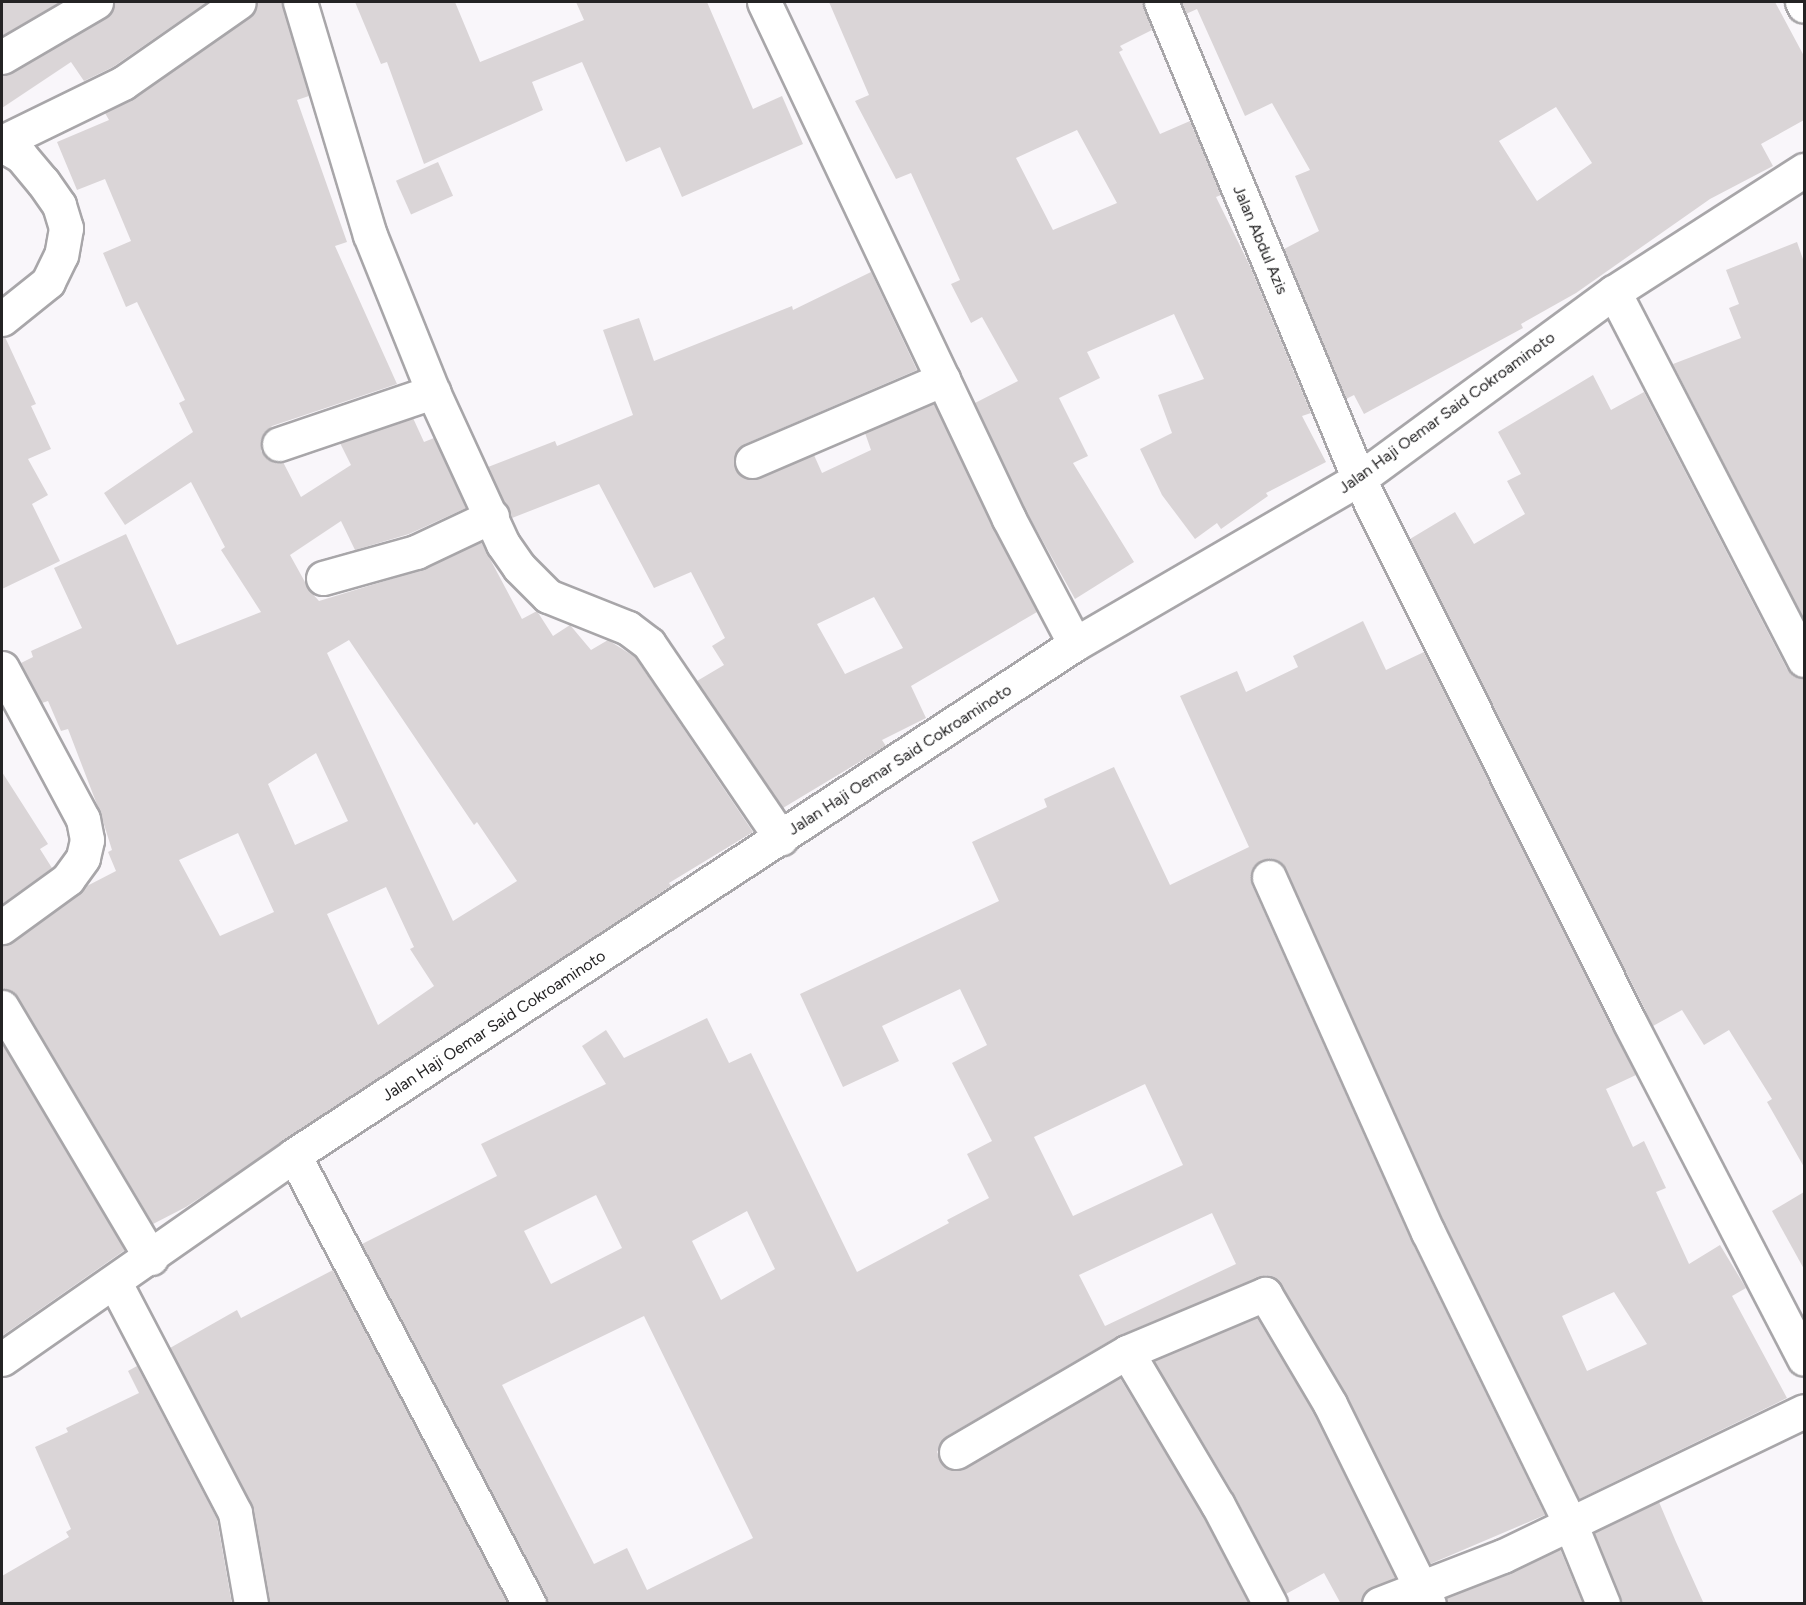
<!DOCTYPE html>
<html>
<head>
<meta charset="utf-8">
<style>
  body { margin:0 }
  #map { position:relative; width:1806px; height:1605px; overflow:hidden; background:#f9f6fa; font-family:Figtree,sans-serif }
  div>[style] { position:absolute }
  .building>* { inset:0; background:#dad5d7; transform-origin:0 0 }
  .roads { filter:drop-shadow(2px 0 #a8a6a9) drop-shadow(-2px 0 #a8a6a9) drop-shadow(0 2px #a8a6a9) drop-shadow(0 -2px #a8a6a9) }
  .street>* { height:33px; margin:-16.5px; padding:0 16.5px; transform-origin:16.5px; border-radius:16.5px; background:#fff }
  .secondary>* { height:33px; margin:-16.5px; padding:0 16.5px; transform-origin:16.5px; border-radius:16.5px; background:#fff }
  span { translate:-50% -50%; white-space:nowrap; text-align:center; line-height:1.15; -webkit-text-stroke:4.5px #fff; paint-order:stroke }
  .street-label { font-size:16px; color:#242324 }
  .frame { position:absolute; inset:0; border:3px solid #242324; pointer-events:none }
</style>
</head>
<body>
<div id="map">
  <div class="building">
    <div style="clip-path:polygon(2px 2px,60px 2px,2px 36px)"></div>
    <div style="clip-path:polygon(115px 2px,207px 2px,113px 67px,84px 81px,71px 62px,2px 108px,2px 76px,105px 18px)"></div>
    <div style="clip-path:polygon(evenodd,258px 2px,282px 2px,309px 96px,297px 100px,347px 242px,335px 246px,397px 384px,272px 426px,261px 440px,261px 451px,267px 458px,283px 462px,301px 497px,351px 465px,340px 443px,413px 418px,424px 442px,434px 438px,466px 508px,409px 534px,355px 550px,341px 521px,290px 555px,310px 591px,319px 601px,421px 570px,481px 542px,522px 619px,537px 611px,553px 636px,570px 625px,591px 650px,608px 640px,635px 657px,753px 832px,669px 883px,671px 886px,186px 1207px,153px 1224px,18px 997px,2px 988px,2px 945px,13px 942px,85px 887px,116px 871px,108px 852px,112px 850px,101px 815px,68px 729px,61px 731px,48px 701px,42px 703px,21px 663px,33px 657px,31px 651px,82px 628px,54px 568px,126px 534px,177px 645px,261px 612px,221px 550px,225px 547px,191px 482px,125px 525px,104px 493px,193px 432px,179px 403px,185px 400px,137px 302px,126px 307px,103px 253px,131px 241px,105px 179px,77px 190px,57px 142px,109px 120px,105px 113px,134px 98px,250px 17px,258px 2px,349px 640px,474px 825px,477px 822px,517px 881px,453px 921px,327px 653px,349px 640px,258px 2px,316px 753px,348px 821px,295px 845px,268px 784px,316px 753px,258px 2px,238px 833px,274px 912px,220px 936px,179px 860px,238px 833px,258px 2px,386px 887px,414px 947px,410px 949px,434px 986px,378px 1025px,327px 914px,386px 887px)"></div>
    <div style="clip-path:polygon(355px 2px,455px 2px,480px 62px,584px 20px,576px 2px,707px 2px,753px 109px,782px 96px,803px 144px,682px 197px,660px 147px,626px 162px,582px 62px,532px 82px,543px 110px,424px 164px,387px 62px,381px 64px)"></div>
    <div style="clip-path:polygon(evenodd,829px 2px,1143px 2px,1152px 30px,1120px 46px,1123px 50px,1119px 52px,1160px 134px,1190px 121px,1221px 195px,1216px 197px,1250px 266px,1311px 413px,1302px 416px,1326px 462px,1266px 493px,1268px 496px,1221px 529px,1217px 523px,1195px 539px,1162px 495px,1140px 449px,1172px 433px,1158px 395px,1204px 379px,1174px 314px,1087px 352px,1100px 378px,1059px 398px,1088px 456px,1073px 463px,1134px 562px,1075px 599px,1026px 511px,975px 403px,1018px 381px,982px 317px,971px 323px,951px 284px,960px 280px,911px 173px,896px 179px,855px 101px,869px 95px,829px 2px,1077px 130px,1117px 203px,1053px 230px,1016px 158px,1077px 130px)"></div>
    <div style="clip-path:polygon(evenodd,1181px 2px,1775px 2px,1804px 56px,1804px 120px,1761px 144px,1773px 166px,1710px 199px,1576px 293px,1521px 324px,1523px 328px,1364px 414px,1354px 395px,1346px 399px,1284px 249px,1319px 231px,1295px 176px,1310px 170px,1272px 103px,1245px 116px,1197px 9px,1186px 14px,1181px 2px,1556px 107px,1592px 163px,1537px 201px,1499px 141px,1556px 107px)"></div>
    <div style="left:438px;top:162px;width:37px;height:46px;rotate:66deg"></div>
    <div style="clip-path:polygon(1797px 242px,1804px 262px,1804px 620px,1673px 364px,1741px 338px,1729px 308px,1739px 304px,1726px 270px)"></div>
    <div style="clip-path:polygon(evenodd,871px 272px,917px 370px,745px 444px,734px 458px,735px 469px,741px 476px,759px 478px,814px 455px,822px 473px,871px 450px,865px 433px,934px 403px,1037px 612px,911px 686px,926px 718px,882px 740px,886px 746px,783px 808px,697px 681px,724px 665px,712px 646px,725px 638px,691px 572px,654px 588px,599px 484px,512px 518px,488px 467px,555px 441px,557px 446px,633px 415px,603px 330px,639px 318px,654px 361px,792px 306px,793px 310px,871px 272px,874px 597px,903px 648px,845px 674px,817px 624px,874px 597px)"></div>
    <div style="clip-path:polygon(2px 337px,5px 337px,36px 404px,31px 406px,51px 449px,28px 459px,48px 495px,32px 504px,60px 561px,2px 589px)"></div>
    <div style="clip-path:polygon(1593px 375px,1611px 410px,1644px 392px,1787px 669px,1804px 679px,1804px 1167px,1767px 1102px,1772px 1099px,1729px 1030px,1704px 1045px,1682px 1010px,1653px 1026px,1410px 539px,1455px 512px,1474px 544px,1525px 514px,1507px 481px,1521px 474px,1498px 432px)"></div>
    <div style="clip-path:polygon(evenodd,1363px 621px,1386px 670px,1424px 652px,1636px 1075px,1606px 1089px,1633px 1147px,1644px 1141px,1666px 1188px,1656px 1192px,1689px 1264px,1720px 1245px,1746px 1288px,1732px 1296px,1787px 1398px,1579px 1499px,1445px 1224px,1286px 869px,1279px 862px,1262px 860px,1254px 867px,1252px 885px,1411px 1240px,1545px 1515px,1430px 1564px,1346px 1395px,1281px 1284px,1266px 1275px,1118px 1336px,947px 1436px,937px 1452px,946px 1468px,965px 1468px,1120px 1378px,1202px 1514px,1249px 1604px,548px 1604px,362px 1244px,497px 1176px,481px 1144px,606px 1084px,582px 1046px,606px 1030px,624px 1058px,707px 1018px,729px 1063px,751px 1053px,857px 1272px,949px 1223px,947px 1220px,989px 1198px,967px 1154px,992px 1141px,952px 1063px,987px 1045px,960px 989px,882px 1026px,899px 1061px,843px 1087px,800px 994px,999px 901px,972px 842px,1047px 807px,1044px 799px,1114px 767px,1170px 885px,1249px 847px,1180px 696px,1237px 671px,1246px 692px,1298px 667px,1293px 656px,1363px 621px,1145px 1084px,1183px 1165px,1073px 1216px,1034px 1137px,1145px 1084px,1363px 621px,596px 1195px,622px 1248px,551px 1284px,524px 1231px,596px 1195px,1363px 621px,747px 1211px,775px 1269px,721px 1300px,692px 1241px,747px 1211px,1363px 621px,1212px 1213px,1236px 1264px,1105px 1326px,1079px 1275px,1212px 1213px,1363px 621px,1614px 1292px,1647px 1344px,1587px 1371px,1562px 1316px,1614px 1292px,1363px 621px,644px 1316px,753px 1538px,647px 1590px,627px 1548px,594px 1564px,502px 1385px,644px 1316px)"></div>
    <div style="clip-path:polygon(2px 772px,48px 844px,40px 849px,52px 868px,2px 904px)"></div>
    <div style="clip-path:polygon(2px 1043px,125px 1250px,2px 1336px)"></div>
    <div style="clip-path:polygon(1804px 1192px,1804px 1269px,1772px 1211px)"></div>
    <div style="clip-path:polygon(333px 1270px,508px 1604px,269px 1604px,252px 1505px,170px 1348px,237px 1310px,241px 1318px)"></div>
    <div style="clip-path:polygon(1257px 1318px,1314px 1413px,1395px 1578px,1365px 1592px,1361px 1604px,1341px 1604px,1324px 1573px,1286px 1594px,1235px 1496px,1154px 1361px)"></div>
    <div style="clip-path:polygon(137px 1366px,217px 1519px,232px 1604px,2px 1604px,2px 1576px,69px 1537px,66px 1532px,71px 1529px,35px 1447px,68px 1432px,66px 1428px,139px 1393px,128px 1371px)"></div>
    <div style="clip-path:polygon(1659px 1502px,1676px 1542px,1704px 1604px,1621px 1604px,1594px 1533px)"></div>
    <div style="clip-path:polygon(1560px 1549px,1583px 1604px,1447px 1604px,1446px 1598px)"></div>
  </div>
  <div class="roads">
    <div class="street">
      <div style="left:300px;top:2px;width:243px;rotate:73.3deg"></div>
      <div style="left:370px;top:235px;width:169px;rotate:68.1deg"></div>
      <div style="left:433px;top:392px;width:167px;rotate:65.3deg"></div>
      <div style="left:503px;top:544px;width:28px;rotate:55deg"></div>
      <div style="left:519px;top:567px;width:41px;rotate:45deg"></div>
      <div style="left:548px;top:596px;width:86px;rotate:21.8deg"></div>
      <div style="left:628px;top:628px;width:26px;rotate:37deg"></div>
      <div style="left:649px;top:644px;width:235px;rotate:55.8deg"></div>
      <div style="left:764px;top:2px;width:572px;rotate:64.64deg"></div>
      <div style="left:1009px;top:519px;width:141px;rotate:62.2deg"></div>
      <div style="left:1802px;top:2px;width:4px;rotate:63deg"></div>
      <div style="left:2px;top:57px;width:109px;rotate:-30.3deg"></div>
      <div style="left:2px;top:142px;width:135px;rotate:-26deg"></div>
      <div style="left:123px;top:83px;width:141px;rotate:-34.9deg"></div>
      <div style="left:2px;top:145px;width:22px;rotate:30deg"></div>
      <div style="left:21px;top:156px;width:34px;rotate:50deg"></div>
      <div style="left:43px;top:182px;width:28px;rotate:55deg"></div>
      <div style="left:59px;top:205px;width:24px;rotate:73deg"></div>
      <div style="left:66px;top:228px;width:27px;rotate:100deg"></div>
      <div style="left:61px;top:255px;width:30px;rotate:116deg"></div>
      <div style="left:48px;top:282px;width:59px;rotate:141.2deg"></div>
      <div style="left:1614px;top:292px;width:414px;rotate:62.7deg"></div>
      <div style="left:279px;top:444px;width:163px;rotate:-18.7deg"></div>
      <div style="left:752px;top:461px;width:208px;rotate:-23.2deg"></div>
      <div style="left:1359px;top:479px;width:608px;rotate:63.52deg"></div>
      <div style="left:1630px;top:1023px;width:378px;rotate:62.6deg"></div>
      <div style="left:323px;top:578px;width:97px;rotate:-15.6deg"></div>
      <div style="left:416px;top:552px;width:84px;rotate:-25.3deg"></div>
      <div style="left:2px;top:668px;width:171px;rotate:61.8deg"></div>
      <div style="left:83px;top:819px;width:21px;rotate:79deg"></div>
      <div style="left:87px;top:840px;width:18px;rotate:103deg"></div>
      <div style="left:83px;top:858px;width:26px;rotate:126deg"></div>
      <div style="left:68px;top:879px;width:82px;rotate:144deg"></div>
      <div style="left:1269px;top:877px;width:389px;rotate:65.9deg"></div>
      <div style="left:1428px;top:1232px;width:324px;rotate:64deg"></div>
      <div style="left:1570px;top:1523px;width:87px;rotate:67.8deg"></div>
      <div style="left:2px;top:1007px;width:292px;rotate:59.3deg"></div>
      <div style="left:294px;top:1155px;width:507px;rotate:62.37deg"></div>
      <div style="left:115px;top:1283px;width:259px;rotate:62.4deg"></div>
      <div style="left:235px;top:1513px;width:92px;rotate:80deg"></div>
      <div style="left:1127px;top:1352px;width:178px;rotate:59.3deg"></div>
      <div style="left:1218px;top:1505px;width:112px;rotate:62.3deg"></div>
      <div style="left:956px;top:1452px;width:198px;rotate:-30.3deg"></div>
      <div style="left:1127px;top:1352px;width:150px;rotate:-22.8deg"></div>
      <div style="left:1265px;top:1294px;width:128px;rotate:59.4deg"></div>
      <div style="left:1330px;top:1404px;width:223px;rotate:63.7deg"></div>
      <div style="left:1379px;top:1604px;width:133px;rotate:-21.2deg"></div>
      <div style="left:1503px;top:1556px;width:334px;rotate:-25.7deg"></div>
    </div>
    <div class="secondary">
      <div style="left:1161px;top:2px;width:516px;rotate:67.46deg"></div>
      <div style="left:2px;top:1359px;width:356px;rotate:-34.9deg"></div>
      <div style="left:294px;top:1155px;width:933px;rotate:-33.2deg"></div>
      <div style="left:1075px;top:644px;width:328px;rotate:-30.2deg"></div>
      <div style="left:1359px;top:479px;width:316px;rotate:-36.3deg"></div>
      <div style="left:1614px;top:292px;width:226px;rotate:-32.7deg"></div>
    </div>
  </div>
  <div class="street-label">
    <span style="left:1260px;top:240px;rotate:67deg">Jalan Abdul Azis</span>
    <span style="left:1447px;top:413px;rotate:-36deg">Jalan Haji Oemar Said Cokroaminoto</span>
    <span style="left:900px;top:760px;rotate:-33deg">Jalan Haji Oemar Said Cokroaminoto</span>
    <span style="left:494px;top:1026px;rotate:-33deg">Jalan Haji Oemar Said Cokroaminoto</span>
  </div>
  <div class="frame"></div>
</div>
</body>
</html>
